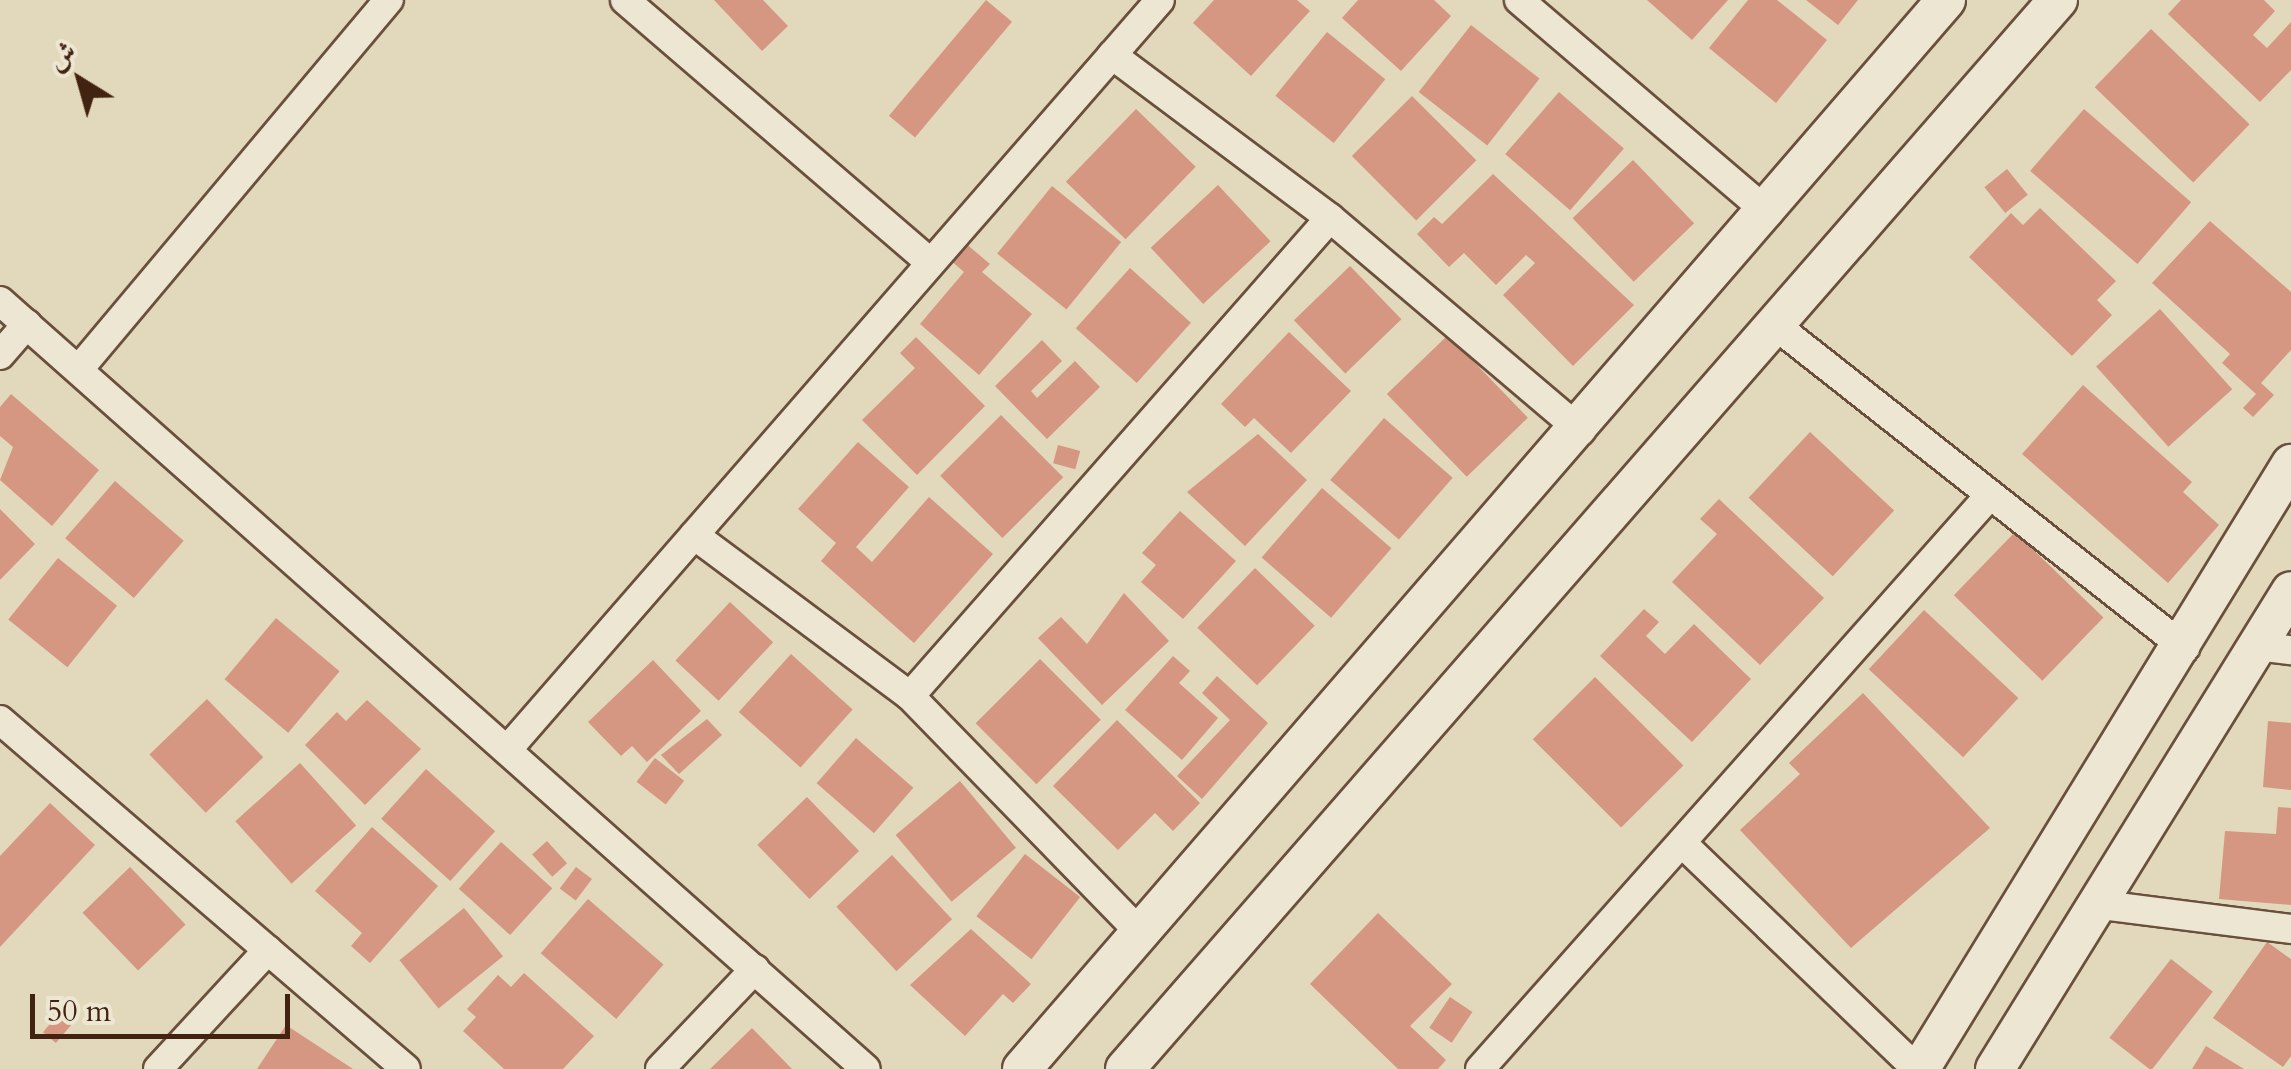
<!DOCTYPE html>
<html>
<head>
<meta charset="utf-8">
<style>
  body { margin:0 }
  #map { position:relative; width:2291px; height:1069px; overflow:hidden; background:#e2d8bc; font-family:Cardo,Amiri,serif }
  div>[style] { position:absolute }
  .building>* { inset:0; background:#d59781; transform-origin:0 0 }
  .roads { filter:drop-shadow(2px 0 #6a503c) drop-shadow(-2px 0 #6a503c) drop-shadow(0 2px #6a503c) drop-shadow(0 -2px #6a503c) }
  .street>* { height:28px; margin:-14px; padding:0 14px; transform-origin:14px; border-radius:14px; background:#ece6d3 }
  .secondary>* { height:38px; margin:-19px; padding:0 19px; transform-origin:19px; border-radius:19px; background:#ece6d3 }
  span { translate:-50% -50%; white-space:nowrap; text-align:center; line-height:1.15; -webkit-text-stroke:10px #ece6d3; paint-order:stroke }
  .north { position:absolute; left:30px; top:30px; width:100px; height:100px; -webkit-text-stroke:8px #ece6d3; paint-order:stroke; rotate:323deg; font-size:28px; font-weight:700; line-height:40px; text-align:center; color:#422311 }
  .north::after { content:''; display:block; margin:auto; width:35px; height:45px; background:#422311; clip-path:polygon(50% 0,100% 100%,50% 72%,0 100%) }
  .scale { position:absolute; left:30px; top:994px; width:260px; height:45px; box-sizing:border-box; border:5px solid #422311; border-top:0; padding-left:12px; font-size:30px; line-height:35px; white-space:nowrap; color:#422311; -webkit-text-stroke:8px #ece6d3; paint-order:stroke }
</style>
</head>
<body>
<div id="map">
  <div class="building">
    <div style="clip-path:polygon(714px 0,763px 0,788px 26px,762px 51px)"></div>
    <div style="left:986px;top:0;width:34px;height:151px;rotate:40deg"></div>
    <div style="clip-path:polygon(1214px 0,1297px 0,1310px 11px,1251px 76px,1193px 23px)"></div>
    <div style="clip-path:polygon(1358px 0,1434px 0,1451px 16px,1401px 71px,1342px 18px)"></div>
    <div style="clip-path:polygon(1647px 0,1728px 0,1692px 40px)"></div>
    <div style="clip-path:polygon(1748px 0,1777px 0,1827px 40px,1776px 103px,1709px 48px)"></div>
    <div style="clip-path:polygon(1806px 0,1858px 0,1838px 25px)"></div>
    <div style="clip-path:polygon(2181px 0,2264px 0,2275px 11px,2253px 35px,2267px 48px,2291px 22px,2291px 70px,2260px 102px,2168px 14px)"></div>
    <div style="left:1471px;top:25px;width:87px;height:85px;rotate:38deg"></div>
    <div style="left:2151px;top:29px;width:137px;height:81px;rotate:44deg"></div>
    <div style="left:1327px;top:32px;width:75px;height:82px;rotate:39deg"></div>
    <div style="left:1559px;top:92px;width:86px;height:82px;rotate:41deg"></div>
    <div style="left:1412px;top:96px;width:91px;height:85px;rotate:45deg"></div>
    <div style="left:1136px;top:109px;width:83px;height:101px;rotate:44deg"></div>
    <div style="left:2084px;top:109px;width:142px;height:82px;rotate:41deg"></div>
    <div style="left:1633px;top:160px;width:88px;height:84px;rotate:46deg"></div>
    <div style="left:2007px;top:169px;width:33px;height:29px;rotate:51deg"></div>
    <div style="clip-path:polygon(1493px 174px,1634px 305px,1573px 366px,1503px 295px,1535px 263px,1526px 255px,1496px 285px,1464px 253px,1449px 267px,1417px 234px,1434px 217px,1442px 224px)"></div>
    <div style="left:1218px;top:185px;width:77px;height:92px;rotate:47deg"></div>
    <div style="left:1052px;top:186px;width:89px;height:87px;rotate:39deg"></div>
    <div style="clip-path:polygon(2040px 208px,2116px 281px,2097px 300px,2112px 315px,2072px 356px,1969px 257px,2011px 213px,2023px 225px)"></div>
    <div style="clip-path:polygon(2210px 221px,2291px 292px,2291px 350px,2261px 383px,2274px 395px,2253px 417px,2243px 408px,2256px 394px,2222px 363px,2230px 354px,2152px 283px)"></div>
    <div style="clip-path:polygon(964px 242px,990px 264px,982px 272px,1032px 314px,979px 375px,920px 324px,964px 272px,949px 259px)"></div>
    <div style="left:1350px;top:266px;width:74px;height:78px;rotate:46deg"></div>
    <div style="left:1130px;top:268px;width:82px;height:81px;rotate:42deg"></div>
    <div style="left:2160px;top:309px;width:108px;height:86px;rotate:48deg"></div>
    <div style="clip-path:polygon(1289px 332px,1351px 391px,1291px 453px,1254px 418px,1245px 427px,1221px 404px)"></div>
    <div style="left:1448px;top:335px;width:115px;height:85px;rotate:46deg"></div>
    <div style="clip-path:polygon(916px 337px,985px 406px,917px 475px,862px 420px,915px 368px,900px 353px)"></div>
    <div style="clip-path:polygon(1042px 340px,1062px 361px,1031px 391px,1037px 398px,1075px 361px,1100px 387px,1047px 439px,995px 386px)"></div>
    <div style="clip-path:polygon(2083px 385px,2192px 482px,2183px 492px,2219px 525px,2168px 583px,2022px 454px)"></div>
    <div style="clip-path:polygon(11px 394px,99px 470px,52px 526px,0 480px,13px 447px,0 436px,0 407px)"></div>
    <div style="left:1001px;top:415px;width:88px;height:86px;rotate:45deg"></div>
    <div style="left:1384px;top:418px;width:91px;height:82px;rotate:41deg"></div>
    <div style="left:1810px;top:432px;width:115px;height:90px;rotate:43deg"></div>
    <div style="clip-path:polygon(1258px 434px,1307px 480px,1245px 546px,1187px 492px)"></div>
    <div style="clip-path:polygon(858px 442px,909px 487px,856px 547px,872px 562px,929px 497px,993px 554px,914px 643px,821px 561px,836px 543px,798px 509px)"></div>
    <div style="left:1058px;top:445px;width:23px;height:19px;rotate:15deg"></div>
    <div style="left:115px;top:481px;width:91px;height:76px;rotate:41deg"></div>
    <div style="left:1322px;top:488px;width:92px;height:92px;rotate:41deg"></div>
    <div style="clip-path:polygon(1719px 499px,1824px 598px,1760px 665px,1672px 582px,1717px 534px,1700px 519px)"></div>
    <div style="clip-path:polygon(0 509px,35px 544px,0 580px)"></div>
    <div style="clip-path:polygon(1180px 511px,1236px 561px,1183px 619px,1141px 582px,1156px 565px,1142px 553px)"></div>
    <div style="left:2015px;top:532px;width:123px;height:88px;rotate:44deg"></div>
    <div style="left:58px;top:558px;width:76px;height:79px;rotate:39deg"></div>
    <div style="left:1255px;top:568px;width:83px;height:83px;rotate:44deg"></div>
    <div style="clip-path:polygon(1124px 593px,1169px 641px,1102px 705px,1038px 638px,1061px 617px,1087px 644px)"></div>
    <div style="left:730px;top:602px;width:59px;height:80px;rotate:43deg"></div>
    <div style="clip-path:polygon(1644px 609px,1659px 622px,1646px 636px,1665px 654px,1694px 624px,1751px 679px,1692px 742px,1600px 656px)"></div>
    <div style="left:1924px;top:610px;width:129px;height:81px;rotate:43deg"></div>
    <div style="left:276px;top:618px;width:83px;height:80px;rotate:40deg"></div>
    <div style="left:791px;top:654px;width:83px;height:78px;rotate:42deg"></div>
    <div style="clip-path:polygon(1173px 656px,1190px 671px,1179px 683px,1218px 718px,1182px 760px,1125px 710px)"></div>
    <div style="left:1040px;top:659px;width:86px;height:91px;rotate:45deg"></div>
    <div style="clip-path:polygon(653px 660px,701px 711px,647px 762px,632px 746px,621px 756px,588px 722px)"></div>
    <div style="clip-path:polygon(1217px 676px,1268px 723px,1202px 799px,1177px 776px,1230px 720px,1202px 693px)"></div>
    <div style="left:1595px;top:677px;width:125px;height:88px;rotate:45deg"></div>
    <div style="clip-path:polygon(1863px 693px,1990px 828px,1851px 948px,1740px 830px,1800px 774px,1789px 763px)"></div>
    <div style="left:207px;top:699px;width:81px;height:80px;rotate:46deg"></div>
    <div style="clip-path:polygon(367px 700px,421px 749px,365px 805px,305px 745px,337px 712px,346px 721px)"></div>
    <div style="clip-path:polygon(707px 719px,722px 735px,679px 774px,661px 755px)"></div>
    <div style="clip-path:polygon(1117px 720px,1200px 803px,1173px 831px,1155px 813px,1118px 850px,1053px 786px)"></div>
    <div style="clip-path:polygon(2268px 721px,2291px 723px,2291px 790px,2263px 787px)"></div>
    <div style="left:856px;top:738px;width:76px;height:60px;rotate:41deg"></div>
    <div style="left:655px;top:758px;width:37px;height:30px;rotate:38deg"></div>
    <div style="left:300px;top:763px;width:84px;height:87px;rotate:48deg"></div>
    <div style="left:426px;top:769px;width:93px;height:67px;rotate:42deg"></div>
    <div style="left:960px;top:781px;width:87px;height:84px;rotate:50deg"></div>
    <div style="left:807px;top:797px;width:75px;height:69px;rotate:46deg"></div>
    <div style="clip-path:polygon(50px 803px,95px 845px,0 947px,0 856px)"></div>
    <div style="clip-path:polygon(2278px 807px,2291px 808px,2291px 905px,2219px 899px,2225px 831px,2276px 834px)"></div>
    <div style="clip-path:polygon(372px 827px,438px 886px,370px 963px,351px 946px,362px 933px,315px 891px)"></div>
    <div style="left:547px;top:841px;width:30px;height:20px;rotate:48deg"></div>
    <div style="left:501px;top:842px;width:69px;height:63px;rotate:42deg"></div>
    <div style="left:1025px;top:854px;width:70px;height:79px;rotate:38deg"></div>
    <div style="left:892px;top:855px;width:88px;height:76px;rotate:47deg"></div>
    <div style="left:130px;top:867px;width:80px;height:66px;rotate:46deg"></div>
    <div style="left:576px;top:867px;width:20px;height:27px;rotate:37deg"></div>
    <div style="left:588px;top:899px;width:100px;height:72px;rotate:41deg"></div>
    <div style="left:464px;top:908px;width:62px;height:83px;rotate:51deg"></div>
    <div style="clip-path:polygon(1378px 913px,1452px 984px,1410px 1026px,1446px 1060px,1438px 1069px,1398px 1069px,1310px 984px)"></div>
    <div style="clip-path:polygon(971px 929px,1031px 984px,1013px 1003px,1003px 994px,965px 1036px,910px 985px)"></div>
    <div style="clip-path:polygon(2267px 942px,2291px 959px,2291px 1056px,2283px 1067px,2213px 1018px)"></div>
    <div style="left:2171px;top:959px;width:53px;height:100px;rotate:38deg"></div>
    <div style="clip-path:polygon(524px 973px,594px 1036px,563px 1069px,504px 1069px,463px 1031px,476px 1017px,467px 1009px,498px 975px,511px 987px)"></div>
    <div style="left:1450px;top:997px;width:27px;height:37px;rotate:34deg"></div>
    <div style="left:59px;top:1013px;width:17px;height:25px;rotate:40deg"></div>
    <div style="clip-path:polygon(286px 1025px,353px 1069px,257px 1069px)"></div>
    <div style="clip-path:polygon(752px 1028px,792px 1069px,710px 1069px)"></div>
    <div style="clip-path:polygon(2206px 1046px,2244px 1069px,2192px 1069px)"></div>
  </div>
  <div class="roads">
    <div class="street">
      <div style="left:625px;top:0;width:403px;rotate:40.7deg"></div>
      <div style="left:1519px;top:0;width:328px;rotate:40.5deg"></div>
      <div style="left:1112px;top:55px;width:272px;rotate:36.8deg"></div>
      <div style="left:1330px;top:218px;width:329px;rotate:40.3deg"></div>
      <div style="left:0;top:301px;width:1157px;rotate:41.57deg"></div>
      <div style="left:1775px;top:325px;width:522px;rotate:38.23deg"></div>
      <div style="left:0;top:355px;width:41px;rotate:-48.9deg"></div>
      <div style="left:79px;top:369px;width:482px;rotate:-50deg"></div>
      <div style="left:694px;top:535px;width:269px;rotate:36.7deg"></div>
      <div style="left:910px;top:696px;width:334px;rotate:45.8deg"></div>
      <div style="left:2257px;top:646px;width:34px;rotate:7deg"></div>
      <div style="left:910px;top:696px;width:636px;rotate:-48.7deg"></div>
      <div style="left:0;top:720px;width:535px;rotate:40.68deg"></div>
      <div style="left:507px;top:750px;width:994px;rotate:-48.95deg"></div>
      <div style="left:1683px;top:844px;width:325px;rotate:43.9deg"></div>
      <div style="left:2094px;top:904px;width:199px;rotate:7.2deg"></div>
      <div style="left:158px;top:1069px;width:162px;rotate:-47.3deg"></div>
      <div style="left:660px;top:1069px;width:138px;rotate:-46.5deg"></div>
      <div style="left:1480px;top:1069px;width:768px;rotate:-48.38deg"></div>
    </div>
    <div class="secondary">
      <div style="left:1022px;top:1069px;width:1413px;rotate:-49.16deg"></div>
      <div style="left:1125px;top:1069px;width:1419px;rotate:-48.89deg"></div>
      <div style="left:1920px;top:1069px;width:710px;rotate:-58.48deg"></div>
      <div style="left:1995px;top:1069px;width:562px;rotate:-58.23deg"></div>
    </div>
  </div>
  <div class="north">ش</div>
  <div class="scale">50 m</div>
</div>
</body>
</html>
